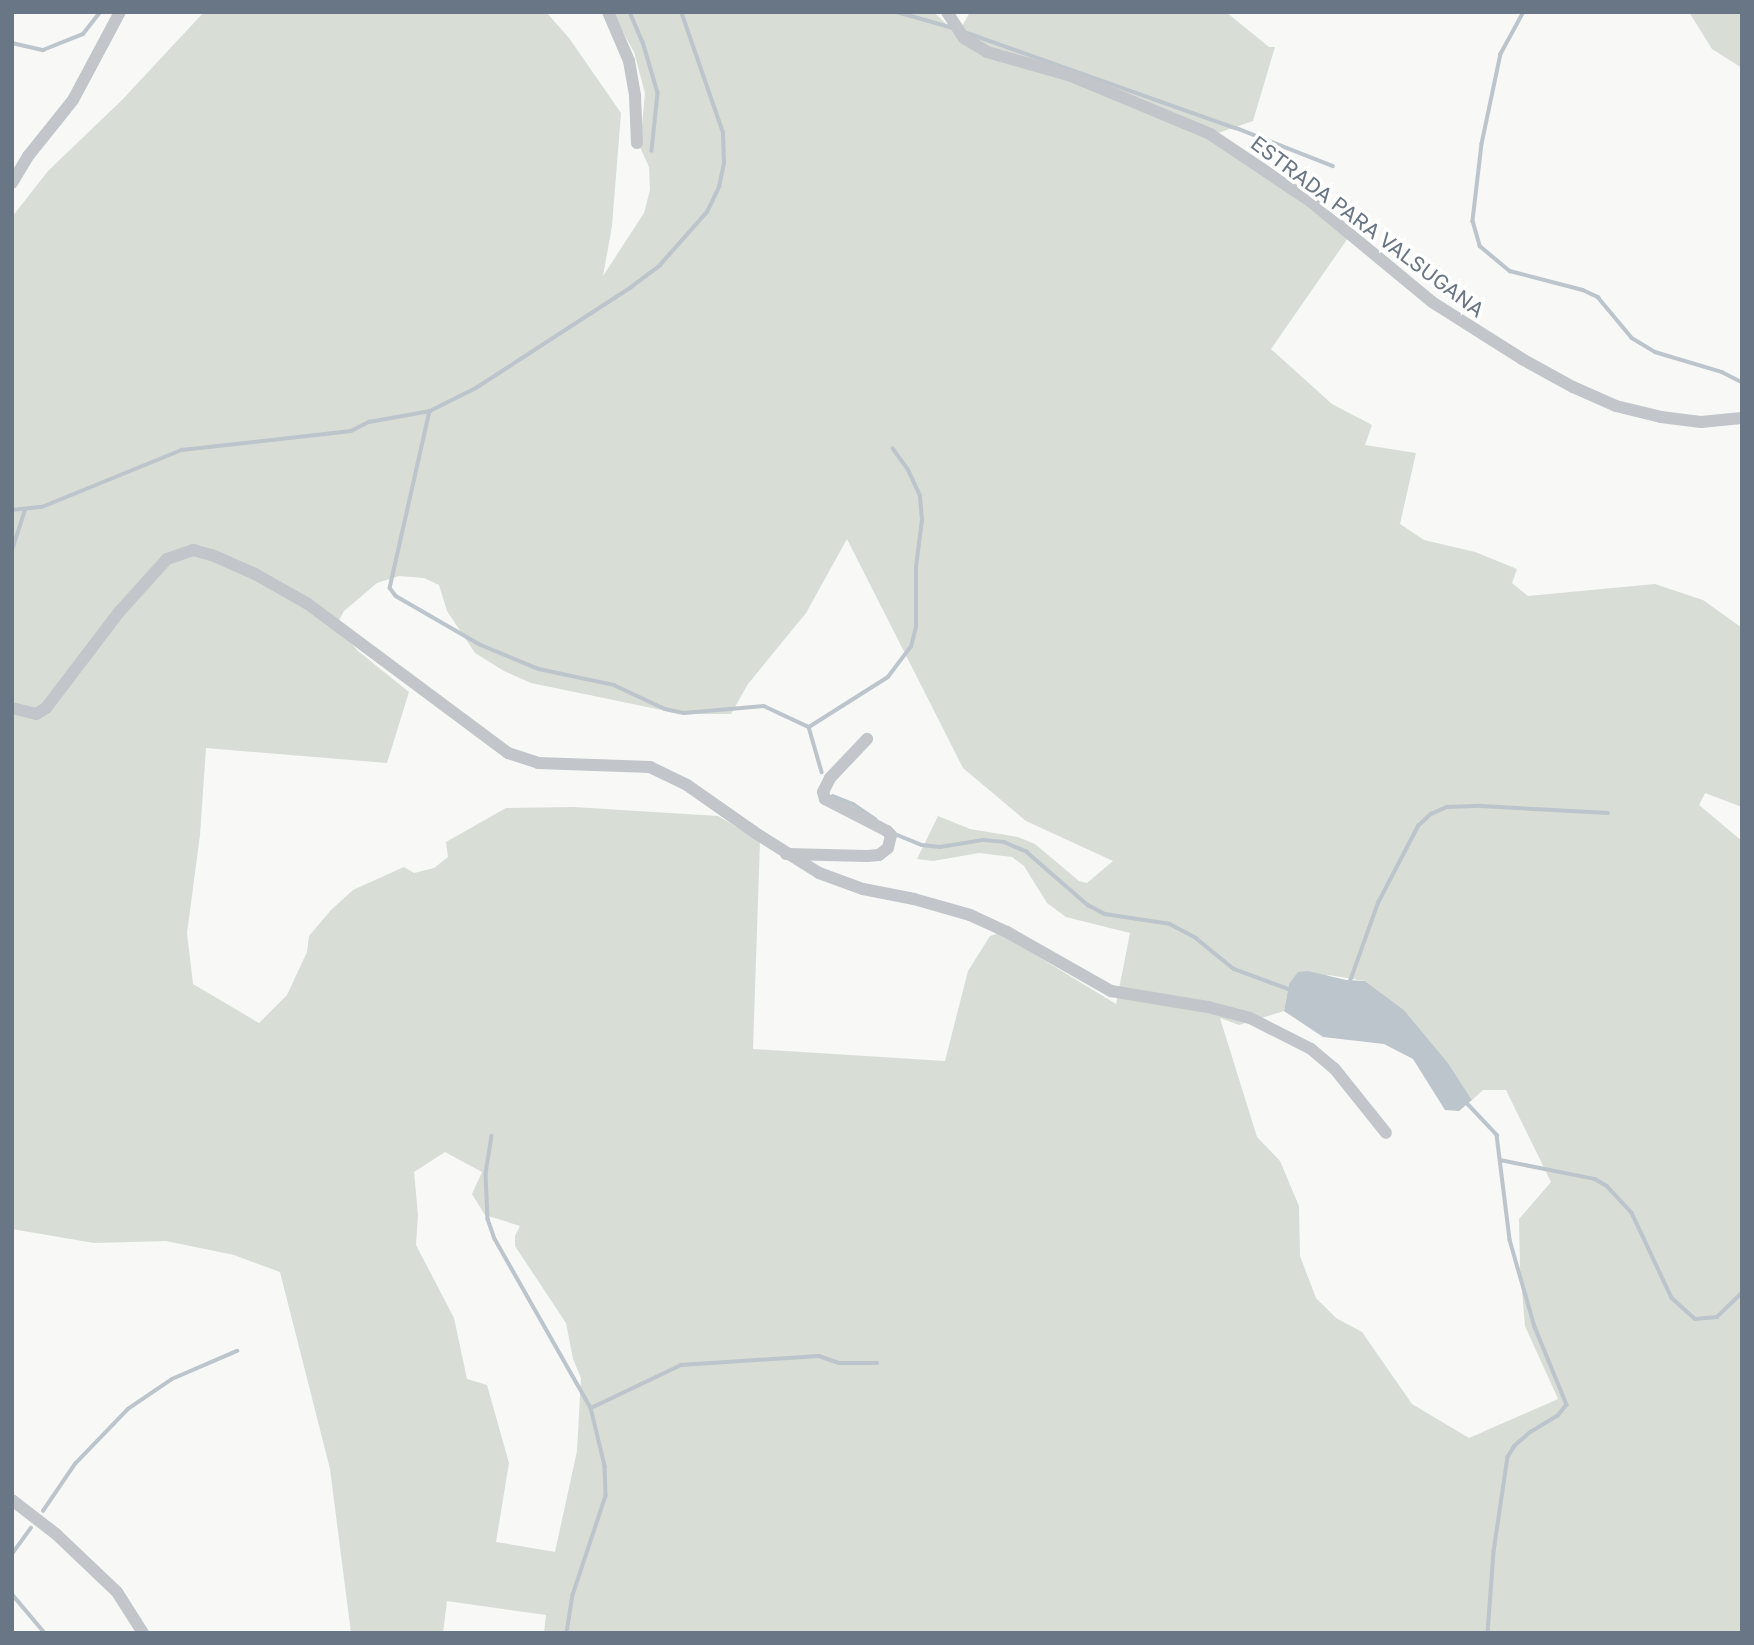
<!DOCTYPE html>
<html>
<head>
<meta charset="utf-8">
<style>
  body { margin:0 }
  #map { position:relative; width:1754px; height:1645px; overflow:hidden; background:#f8f8f6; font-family:"Golos Text",sans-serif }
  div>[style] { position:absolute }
  .green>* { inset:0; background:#d8ddd5 }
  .water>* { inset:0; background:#bcc5cb }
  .stream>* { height:3.5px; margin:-1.75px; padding:0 1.75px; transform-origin:1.75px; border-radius:1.75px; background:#bcc5cb }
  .street>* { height:12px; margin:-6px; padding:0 6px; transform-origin:6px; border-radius:6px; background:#c2c5c9 }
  span { translate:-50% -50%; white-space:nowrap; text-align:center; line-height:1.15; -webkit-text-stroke:7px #fff; paint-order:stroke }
  .street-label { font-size:21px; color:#697685 }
  .frame { position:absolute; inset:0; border:14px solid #697685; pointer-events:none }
</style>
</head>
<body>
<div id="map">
  <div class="green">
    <div style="clip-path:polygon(evenodd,204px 12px,546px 12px,569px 38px,621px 113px,612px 226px,603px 276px,644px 213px,650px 190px,649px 167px,640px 147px,645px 93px,634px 52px,612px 12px,934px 12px,957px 35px,970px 12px,1226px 12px,1269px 47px,1275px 47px,1253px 121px,1215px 134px,1348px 238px,1271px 349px,1332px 404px,1372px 425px,1365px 445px,1416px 453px,1400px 524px,1424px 540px,1475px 552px,1517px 569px,1512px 583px,1528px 596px,1655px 584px,1703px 600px,1742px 628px,1742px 807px,1705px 793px,1699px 805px,1742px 841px,1742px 1633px,544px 1633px,546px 1615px,447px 1601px,443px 1633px,351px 1633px,330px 1469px,280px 1272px,234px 1255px,166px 1241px,94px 1243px,12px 1229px,12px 217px,48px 171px,122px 100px,204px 12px,847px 539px,963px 768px,1026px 821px,1113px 861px,1087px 883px,1079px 881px,1035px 844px,1018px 837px,970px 829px,938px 816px,917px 859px,933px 861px,979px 853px,1012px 857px,1024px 866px,1047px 903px,1066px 917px,1130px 933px,1116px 1004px,999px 933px,990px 936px,968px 971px,945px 1061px,753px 1049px,760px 841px,718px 816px,573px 807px,506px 808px,446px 842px,448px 857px,434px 868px,414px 873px,404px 867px,353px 890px,331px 910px,309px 936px,307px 952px,287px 995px,259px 1023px,193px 984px,187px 933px,200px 835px,206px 748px,387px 763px,409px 692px,358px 651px,336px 626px,344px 611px,377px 583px,399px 576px,424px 578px,439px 585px,447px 611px,475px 653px,504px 671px,531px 683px,681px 714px,731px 714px,748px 684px,806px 613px,847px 539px,204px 12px,1329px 975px,1365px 981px,1404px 1010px,1448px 1063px,1472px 1100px,1483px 1090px,1506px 1090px,1551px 1182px,1519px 1219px,1520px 1267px,1525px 1326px,1558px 1399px,1469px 1438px,1412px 1404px,1362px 1332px,1336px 1318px,1316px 1298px,1300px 1256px,1299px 1206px,1280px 1161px,1257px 1137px,1220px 1018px,1239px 1025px,1284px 1011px,1289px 984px,1329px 975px,204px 12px,445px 1152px,482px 1172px,472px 1194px,485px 1215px,520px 1226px,515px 1236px,515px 1246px,566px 1323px,573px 1359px,581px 1378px,577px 1451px,555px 1552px,496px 1542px,509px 1463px,487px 1385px,467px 1379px,454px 1318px,416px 1245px,418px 1215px,414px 1172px,445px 1152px)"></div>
    <div style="clip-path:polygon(1689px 12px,1742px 12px,1742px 68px,1712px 49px)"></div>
  </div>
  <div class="water">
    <div style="clip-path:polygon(1308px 971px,1346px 980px,1365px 981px,1404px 1010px,1448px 1063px,1472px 1100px,1459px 1111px,1445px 1110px,1413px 1059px,1384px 1044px,1323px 1037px,1284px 1011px,1289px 984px,1298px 972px)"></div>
  </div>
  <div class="stream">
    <div style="left:630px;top:12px;width:33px;rotate:67deg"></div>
    <div style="left:643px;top:42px;width:53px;rotate:73.6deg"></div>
    <div style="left:658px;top:93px;width:58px;rotate:95.9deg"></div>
    <div style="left:897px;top:12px;width:58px;rotate:15.9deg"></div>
    <div style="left:1524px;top:12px;width:48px;rotate:118.7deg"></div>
    <div style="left:1501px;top:54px;width:92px;rotate:101.9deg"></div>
    <div style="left:1482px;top:144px;width:78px;rotate:96.7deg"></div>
    <div style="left:1473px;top:221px;width:26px;rotate:74deg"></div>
    <div style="left:1480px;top:246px;width:39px;rotate:40deg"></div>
    <div style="left:1510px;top:271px;width:75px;rotate:14.6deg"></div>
    <div style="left:1583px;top:290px;width:17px;rotate:25deg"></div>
    <div style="left:1598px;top:297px;width:53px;rotate:50.3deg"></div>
    <div style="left:1632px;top:338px;width:27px;rotate:31deg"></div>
    <div style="left:1655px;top:352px;width:70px;rotate:16.6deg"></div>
    <div style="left:1722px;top:372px;width:22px;rotate:27deg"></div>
    <div style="left:967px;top:33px;width:285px;rotate:19.5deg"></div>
    <div style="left:1236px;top:128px;width:104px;rotate:21.4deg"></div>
    <div style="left:12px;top:43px;width:32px;rotate:13deg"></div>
    <div style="left:43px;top:50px;width:43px;rotate:-21.8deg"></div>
    <div style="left:83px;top:34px;width:28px;rotate:-52deg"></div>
    <div style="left:430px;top:411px;width:181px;rotate:102.7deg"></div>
    <div style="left:390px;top:588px;width:10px;rotate:53deg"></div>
    <div style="left:396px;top:596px;width:98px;rotate:30deg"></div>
    <div style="left:481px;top:645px;width:63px;rotate:22.5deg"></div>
    <div style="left:539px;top:669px;width:77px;rotate:12deg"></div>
    <div style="left:614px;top:685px;width:56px;rotate:25.2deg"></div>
    <div style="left:665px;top:709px;width:19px;rotate:12deg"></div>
    <div style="left:684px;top:713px;width:80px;rotate:-5deg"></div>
    <div style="left:764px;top:706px;width:50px;rotate:25deg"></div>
    <div style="left:12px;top:510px;width:30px;rotate:-6deg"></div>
    <div style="left:42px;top:507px;width:151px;rotate:-22.2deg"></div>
    <div style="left:182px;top:450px;width:170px;rotate:-6.4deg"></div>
    <div style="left:351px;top:431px;width:20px;rotate:-27deg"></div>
    <div style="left:369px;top:422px;width:62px;rotate:-10.2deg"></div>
    <div style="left:430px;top:411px;width:51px;rotate:-26.6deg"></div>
    <div style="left:476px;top:388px;width:184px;rotate:-33deg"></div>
    <div style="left:630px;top:288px;width:38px;rotate:-37deg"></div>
    <div style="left:660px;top:265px;width:71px;rotate:-48.4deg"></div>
    <div style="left:707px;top:212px;width:28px;rotate:-64deg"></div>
    <div style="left:719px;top:187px;width:25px;rotate:-78deg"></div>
    <div style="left:724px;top:163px;width:30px;rotate:-92deg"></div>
    <div style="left:723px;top:133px;width:128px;rotate:-109.1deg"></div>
    <div style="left:12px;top:550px;width:42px;rotate:-72deg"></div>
    <div style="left:809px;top:727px;width:93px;rotate:-32.3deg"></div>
    <div style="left:888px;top:677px;width:38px;rotate:-53deg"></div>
    <div style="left:911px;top:647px;width:21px;rotate:-76deg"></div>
    <div style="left:916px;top:627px;width:60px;rotate:-90deg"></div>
    <div style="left:916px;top:567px;width:47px;rotate:-82.7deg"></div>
    <div style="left:922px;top:520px;width:24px;rotate:-95deg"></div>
    <div style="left:920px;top:496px;width:29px;rotate:-115deg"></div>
    <div style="left:908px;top:470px;width:26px;rotate:-126deg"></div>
    <div style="left:809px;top:727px;width:47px;rotate:73.9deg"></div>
    <div style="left:833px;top:796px;width:22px;rotate:22deg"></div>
    <div style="left:853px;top:804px;width:27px;rotate:34deg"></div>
    <div style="left:895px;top:834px;width:29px;rotate:22deg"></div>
    <div style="left:922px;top:845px;width:18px;rotate:6deg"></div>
    <div style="left:940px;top:847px;width:44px;rotate:-9.2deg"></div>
    <div style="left:983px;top:840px;width:21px;rotate:5deg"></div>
    <div style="left:1004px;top:842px;width:25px;rotate:23deg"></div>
    <div style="left:1027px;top:852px;width:81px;rotate:41deg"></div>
    <div style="left:1088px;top:905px;width:19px;rotate:28deg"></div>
    <div style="left:1105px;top:914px;width:66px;rotate:8.7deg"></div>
    <div style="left:1170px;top:924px;width:30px;rotate:28deg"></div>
    <div style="left:1196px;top:938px;width:49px;rotate:39.2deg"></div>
    <div style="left:1234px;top:969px;width:61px;rotate:20.2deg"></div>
    <div style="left:1349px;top:984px;width:86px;rotate:-70.3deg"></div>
    <div style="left:1378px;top:903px;width:87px;rotate:-62.5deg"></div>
    <div style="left:1418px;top:826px;width:18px;rotate:-43deg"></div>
    <div style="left:1431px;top:814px;width:17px;rotate:-24deg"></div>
    <div style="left:1447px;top:807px;width:34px;rotate:-2deg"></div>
    <div style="left:1481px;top:806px;width:127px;rotate:3.2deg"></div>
    <div style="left:1465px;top:1101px;width:47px;rotate:46.7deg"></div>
    <div style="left:1497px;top:1135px;width:106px;rotate:82.9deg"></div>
    <div style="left:1510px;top:1240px;width:91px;rotate:74deg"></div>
    <div style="left:1535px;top:1327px;width:84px;rotate:67.7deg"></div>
    <div style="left:1567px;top:1405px;width:14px;rotate:129deg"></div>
    <div style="left:1558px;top:1416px;width:31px;rotate:149deg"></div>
    <div style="left:1531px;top:1432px;width:21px;rotate:139deg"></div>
    <div style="left:1515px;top:1446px;width:13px;rotate:122deg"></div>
    <div style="left:1508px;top:1457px;width:96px;rotate:98.4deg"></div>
    <div style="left:1494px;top:1552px;width:81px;rotate:94.2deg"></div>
    <div style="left:492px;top:1136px;width:38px;rotate:99deg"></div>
    <div style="left:486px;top:1174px;width:45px;rotate:87.5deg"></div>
    <div style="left:488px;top:1219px;width:21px;rotate:71deg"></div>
    <div style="left:495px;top:1239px;width:194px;rotate:60.4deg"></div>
    <div style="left:591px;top:1408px;width:60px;rotate:76.4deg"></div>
    <div style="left:605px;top:1466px;width:30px;rotate:88deg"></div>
    <div style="left:606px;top:1496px;width:104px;rotate:108.4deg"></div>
    <div style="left:573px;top:1595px;width:38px;rotate:99deg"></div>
    <div style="left:1500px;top:1160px;width:97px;rotate:11.3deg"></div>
    <div style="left:1595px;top:1179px;width:14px;rotate:30deg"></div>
    <div style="left:1607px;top:1186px;width:37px;rotate:47deg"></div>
    <div style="left:1632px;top:1213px;width:94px;rotate:64.8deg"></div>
    <div style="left:1672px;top:1298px;width:31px;rotate:42deg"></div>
    <div style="left:1695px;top:1319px;width:22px;rotate:-5deg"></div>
    <div style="left:1717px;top:1317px;width:35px;rotate:-44deg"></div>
    <div style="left:591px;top:1408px;width:100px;rotate:-25.5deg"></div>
    <div style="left:681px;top:1365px;width:138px;rotate:-3.7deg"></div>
    <div style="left:819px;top:1356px;width:21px;rotate:19deg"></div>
    <div style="left:839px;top:1363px;width:38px"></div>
    <div style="left:43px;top:1511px;width:57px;rotate:-55.8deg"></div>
    <div style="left:75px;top:1464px;width:76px;rotate:-46.1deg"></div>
    <div style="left:128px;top:1409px;width:53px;rotate:-34.3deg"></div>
    <div style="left:172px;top:1379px;width:71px;rotate:-23.3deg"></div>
    <div style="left:12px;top:1554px;width:32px;rotate:-54deg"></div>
    <div style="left:12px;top:1594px;width:51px;rotate:49.8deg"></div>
  </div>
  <div class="street">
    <div style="left:608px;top:12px;width:53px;rotate:66.8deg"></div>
    <div style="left:629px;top:61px;width:36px;rotate:80deg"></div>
    <div style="left:635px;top:96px;width:47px;rotate:87.6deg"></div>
    <div style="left:947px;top:12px;width:31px;rotate:57deg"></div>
    <div style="left:964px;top:38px;width:27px;rotate:31deg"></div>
    <div style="left:987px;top:52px;width:87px;rotate:15.9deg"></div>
    <div style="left:1071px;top:76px;width:151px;rotate:22.6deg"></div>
    <div style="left:1210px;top:134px;width:120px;rotate:33.8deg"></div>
    <div style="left:1310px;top:201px;width:158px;rotate:39.6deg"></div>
    <div style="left:1432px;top:302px;width:107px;rotate:32.3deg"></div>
    <div style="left:1522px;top:359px;width:58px;rotate:28.8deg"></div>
    <div style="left:1573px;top:387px;width:47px;rotate:23.8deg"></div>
    <div style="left:1616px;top:406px;width:46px;rotate:13.7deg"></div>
    <div style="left:1661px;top:417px;width:40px;rotate:7.1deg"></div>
    <div style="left:1701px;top:422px;width:41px;rotate:-5.6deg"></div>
    <div style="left:12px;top:183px;width:33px;rotate:-59deg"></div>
    <div style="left:29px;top:155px;width:70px;rotate:-51.3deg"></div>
    <div style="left:73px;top:100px;width:100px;rotate:-61.9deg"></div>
    <div style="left:12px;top:708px;width:25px;rotate:14deg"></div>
    <div style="left:36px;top:714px;width:12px;rotate:-31deg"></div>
    <div style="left:46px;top:708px;width:122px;rotate:-52.7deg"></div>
    <div style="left:120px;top:611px;width:70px;rotate:-47.9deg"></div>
    <div style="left:167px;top:559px;width:28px;rotate:-19deg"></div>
    <div style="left:193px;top:550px;width:20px;rotate:15deg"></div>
    <div style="left:212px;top:555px;width:47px;rotate:23.8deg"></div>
    <div style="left:255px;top:574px;width:61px;rotate:29.5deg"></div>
    <div style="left:308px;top:604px;width:249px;rotate:36.7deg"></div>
    <div style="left:508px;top:753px;width:32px;rotate:18deg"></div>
    <div style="left:538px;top:763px;width:112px;rotate:2deg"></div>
    <div style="left:650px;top:767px;width:41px;rotate:25.9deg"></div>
    <div style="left:687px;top:785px;width:82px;rotate:35deg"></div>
    <div style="left:754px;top:832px;width:77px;rotate:32.2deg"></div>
    <div style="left:819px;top:873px;width:47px;rotate:20deg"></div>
    <div style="left:863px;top:889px;width:52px;rotate:11.1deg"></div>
    <div style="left:914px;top:899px;width:58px;rotate:15.9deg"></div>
    <div style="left:970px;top:915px;width:41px;rotate:24.7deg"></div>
    <div style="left:1007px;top:932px;width:120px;rotate:29.6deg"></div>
    <div style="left:1111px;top:991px;width:98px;rotate:9.4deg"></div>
    <div style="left:1208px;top:1007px;width:43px;rotate:14.7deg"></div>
    <div style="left:1250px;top:1018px;width:68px;rotate:26.9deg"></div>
    <div style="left:1311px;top:1049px;width:30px;rotate:40deg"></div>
    <div style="left:1334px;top:1068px;width:83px;rotate:51.3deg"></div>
    <div style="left:786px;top:854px;width:81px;rotate:1.4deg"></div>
    <div style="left:867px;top:856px;width:12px;rotate:-5deg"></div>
    <div style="left:879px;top:855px;width:11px;rotate:-38deg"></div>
    <div style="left:888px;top:848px;width:13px;rotate:-77deg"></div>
    <div style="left:891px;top:835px;width:6px;rotate:-135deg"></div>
    <div style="left:887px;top:831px;width:70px;rotate:-152.7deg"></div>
    <div style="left:825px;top:799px;width:7px;rotate:-106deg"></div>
    <div style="left:823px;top:792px;width:16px;rotate:-63deg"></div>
    <div style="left:830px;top:778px;width:54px;rotate:-46.5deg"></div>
    <div style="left:12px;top:1500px;width:56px;rotate:37.7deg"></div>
    <div style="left:56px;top:1534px;width:84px;rotate:43.6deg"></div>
    <div style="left:117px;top:1592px;width:49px;rotate:57.6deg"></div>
  </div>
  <div class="street-label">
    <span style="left:1368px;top:226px;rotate:37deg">ESTRADA PARA VALSUGANA</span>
  </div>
  <div class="frame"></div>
</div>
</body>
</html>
